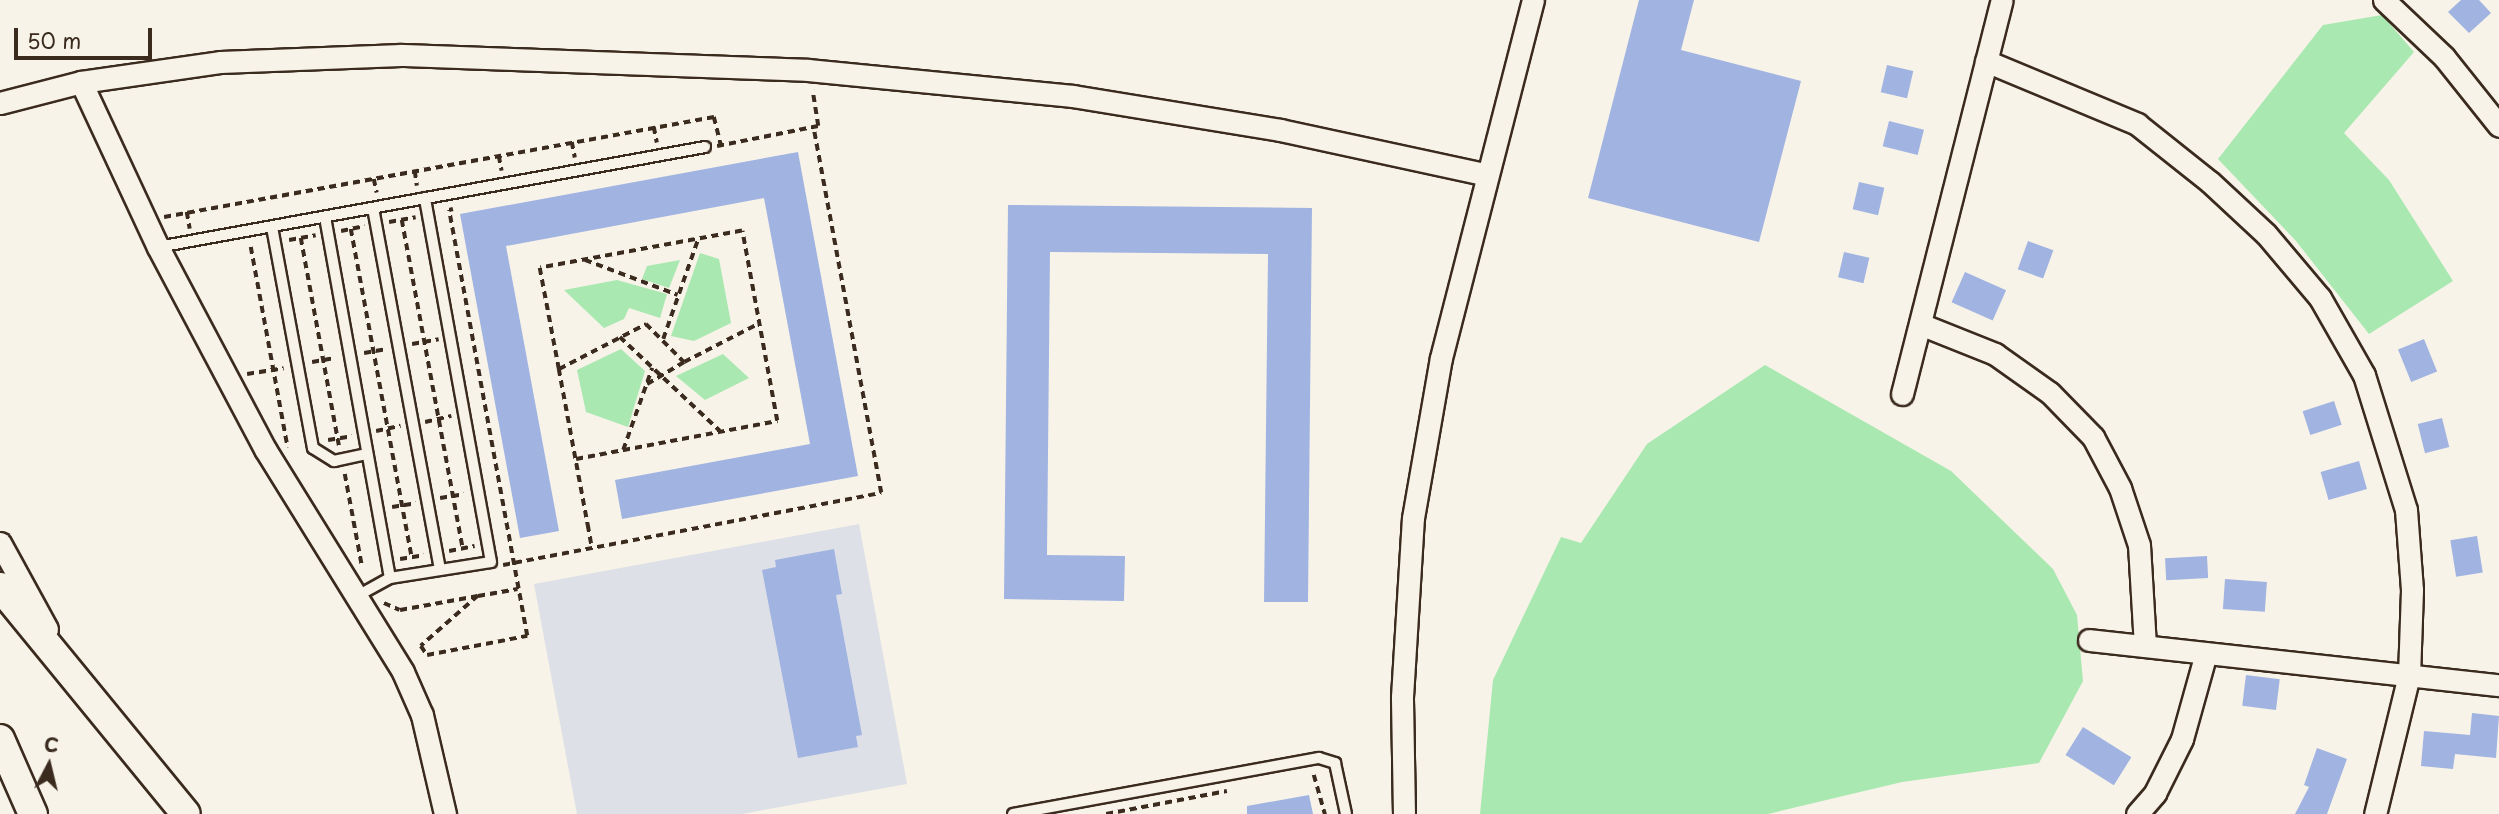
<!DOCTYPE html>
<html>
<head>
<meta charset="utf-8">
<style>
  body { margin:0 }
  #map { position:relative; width:2499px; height:814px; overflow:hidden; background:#f7f3e8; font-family:"Playpen Sans",sans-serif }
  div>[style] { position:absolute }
  .built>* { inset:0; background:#dde0e6 }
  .green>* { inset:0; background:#a9e8b0 }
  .building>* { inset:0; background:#a1b3e1; transform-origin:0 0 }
  .path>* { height:3.5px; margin-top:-1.75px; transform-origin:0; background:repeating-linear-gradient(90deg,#3b2a1e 0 7px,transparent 0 12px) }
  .roads { filter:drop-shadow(2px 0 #3b2a1e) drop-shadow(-2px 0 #3b2a1e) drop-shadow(0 2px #3b2a1e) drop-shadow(0 -2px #3b2a1e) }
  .lane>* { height:10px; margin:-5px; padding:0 5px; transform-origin:5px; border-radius:5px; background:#f7f3e8 }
  .street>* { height:21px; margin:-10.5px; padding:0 10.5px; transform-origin:10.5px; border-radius:10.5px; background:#f7f3e8 }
  .secondary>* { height:28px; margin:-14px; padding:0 14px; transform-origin:14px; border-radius:14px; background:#f7f3e8 }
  span { translate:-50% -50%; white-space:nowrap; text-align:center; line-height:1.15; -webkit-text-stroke:5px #f7f3e8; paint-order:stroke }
  .north { position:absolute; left:14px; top:730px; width:70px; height:70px; -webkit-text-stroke:5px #f7f3e8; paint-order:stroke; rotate:7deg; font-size:19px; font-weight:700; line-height:28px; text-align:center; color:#3b2a1e }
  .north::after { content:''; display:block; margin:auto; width:24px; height:32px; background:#3b2a1e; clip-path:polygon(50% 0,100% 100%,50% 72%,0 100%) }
  .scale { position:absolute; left:14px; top:28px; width:138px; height:32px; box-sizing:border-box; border:4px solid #3b2a1e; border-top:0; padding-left:9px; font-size:21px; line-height:24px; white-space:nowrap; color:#3b2a1e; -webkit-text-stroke:5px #f7f3e8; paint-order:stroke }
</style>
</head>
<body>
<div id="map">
  <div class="built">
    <div style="clip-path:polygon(859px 524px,907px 784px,742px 814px,577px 814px,534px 584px)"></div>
  </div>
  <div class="green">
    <div style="clip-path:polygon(2382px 15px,2414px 52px,2344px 133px,2389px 180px,2453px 281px,2369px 334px,2296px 241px,2218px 159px,2323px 25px)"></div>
    <div style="clip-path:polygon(700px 253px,719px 259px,731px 323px,694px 341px,671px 336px)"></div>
    <div style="clip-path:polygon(680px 260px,669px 288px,642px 279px,647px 266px)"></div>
    <div style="clip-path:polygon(617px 280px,667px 294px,660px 318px,629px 308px,624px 319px,604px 328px,564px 290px)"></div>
    <div style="clip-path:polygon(621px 349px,645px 371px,628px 427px,586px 412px,577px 370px)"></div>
    <div style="clip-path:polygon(723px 354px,749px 378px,705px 400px,676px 376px)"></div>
    <div style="clip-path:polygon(1765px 365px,1951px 471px,2053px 569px,2077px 615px,2083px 681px,2039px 763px,1902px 782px,1768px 814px,1480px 814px,1493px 680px,1561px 537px,1581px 543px,1647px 444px)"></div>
  </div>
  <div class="building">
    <div style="clip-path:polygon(1639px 0,1694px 0,1681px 50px,1801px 81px,1759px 242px,1588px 198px)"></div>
    <div style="clip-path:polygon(2461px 0,2479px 0,2491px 13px,2469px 33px,2448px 12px)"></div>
    <div style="left:1887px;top:65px;width:27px;height:28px;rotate:13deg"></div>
    <div style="left:1889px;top:121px;width:36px;height:26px;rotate:14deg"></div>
    <div style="clip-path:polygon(798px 152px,858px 476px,622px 519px,615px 480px,810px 444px,764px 198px,506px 246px,559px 531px,520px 538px,460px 214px)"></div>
    <div style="left:1859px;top:182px;width:26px;height:28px;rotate:13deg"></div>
    <div style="clip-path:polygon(1008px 205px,1312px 208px,1308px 602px,1264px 602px,1268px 254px,1050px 252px,1047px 555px,1125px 556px,1124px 601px,1004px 599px)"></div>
    <div style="left:2028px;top:241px;width:27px;height:30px;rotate:20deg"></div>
    <div style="left:1844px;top:252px;width:26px;height:26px;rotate:13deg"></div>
    <div style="left:1965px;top:272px;width:45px;height:33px;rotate:24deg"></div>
    <div style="left:2424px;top:339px;width:35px;height:28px;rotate:68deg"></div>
    <div style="left:2334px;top:401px;width:25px;height:33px;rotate:72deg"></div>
    <div style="left:2442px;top:418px;width:30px;height:25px;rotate:76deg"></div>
    <div style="left:2359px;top:461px;width:29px;height:40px;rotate:74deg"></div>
    <div style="left:2477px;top:536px;width:37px;height:27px;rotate:81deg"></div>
    <div style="clip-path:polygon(834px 549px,842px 594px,836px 595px,862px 735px,856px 736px,858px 747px,798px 758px,762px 570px,776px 567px,775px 560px)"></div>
    <div style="left:2207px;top:556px;width:22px;height:42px;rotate:87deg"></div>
    <div style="left:2225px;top:579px;width:42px;height:30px;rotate:4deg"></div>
    <div style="left:2246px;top:675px;width:34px;height:31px;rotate:7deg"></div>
    <div style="clip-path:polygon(2472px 713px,2499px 716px,2496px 758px,2455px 754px,2453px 769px,2421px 766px,2424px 731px,2470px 735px)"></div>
    <div style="left:2083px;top:727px;width:57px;height:33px;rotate:32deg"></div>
    <div style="clip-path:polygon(2317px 748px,2347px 759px,2327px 814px,2295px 814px,2309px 787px,2304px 785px)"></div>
    <div style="clip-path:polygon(1309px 795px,1313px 814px,1247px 814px,1247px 806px)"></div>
  </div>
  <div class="path">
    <div style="left:654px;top:127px;width:16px;rotate:79deg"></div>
    <div style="left:572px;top:142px;width:16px;rotate:79deg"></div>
    <div style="left:717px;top:146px;width:103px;rotate:-11.2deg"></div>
    <div style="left:818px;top:126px;width:36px;rotate:-99deg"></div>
    <div style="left:499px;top:156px;width:15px;rotate:79deg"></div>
    <div style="left:415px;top:171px;width:15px;rotate:82deg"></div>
    <div style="left:374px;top:179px;width:14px;rotate:78deg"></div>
    <div style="left:187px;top:212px;width:17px;rotate:80deg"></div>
    <div style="left:164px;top:217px;width:559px;rotate:-10.3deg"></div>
    <div style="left:714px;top:117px;width:29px;rotate:76deg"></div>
    <div style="left:402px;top:220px;width:334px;rotate:79.5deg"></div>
    <div style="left:389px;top:222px;width:27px;rotate:-10deg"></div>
    <div style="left:351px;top:229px;width:334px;rotate:79.5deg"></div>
    <div style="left:341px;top:231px;width:24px;rotate:-12deg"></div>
    <div style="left:301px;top:238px;width:211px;rotate:79.6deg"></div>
    <div style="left:289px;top:240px;width:27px;rotate:-10deg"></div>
    <div style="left:251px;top:247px;width:204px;rotate:79.6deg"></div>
    <div style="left:585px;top:260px;width:99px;rotate:20.6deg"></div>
    <div style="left:620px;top:337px;width:137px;rotate:43.2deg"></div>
    <div style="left:663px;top:339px;width:106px;rotate:-70.7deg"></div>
    <div style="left:412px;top:344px;width:27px;rotate:-10deg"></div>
    <div style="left:364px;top:353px;width:23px;rotate:-10deg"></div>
    <div style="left:312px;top:362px;width:23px;rotate:-10deg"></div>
    <div style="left:559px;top:369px;width:98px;rotate:-27.3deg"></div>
    <div style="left:646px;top:324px;width:54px;rotate:45deg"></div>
    <div style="left:684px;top:362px;width:83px;rotate:-27.2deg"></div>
    <div style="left:247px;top:374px;width:37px;rotate:-9deg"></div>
    <div style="left:647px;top:384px;width:43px;rotate:-30.7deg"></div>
    <div style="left:425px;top:422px;width:27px;rotate:-13deg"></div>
    <div style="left:376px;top:431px;width:25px;rotate:-12deg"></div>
    <div style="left:328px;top:440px;width:24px;rotate:-9deg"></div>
    <div style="left:623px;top:450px;width:87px;rotate:-70.5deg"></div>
    <div style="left:576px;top:459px;width:205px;rotate:-10.7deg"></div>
    <div style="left:777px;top:421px;width:193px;rotate:-100.4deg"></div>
    <div style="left:742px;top:231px;width:205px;rotate:169.6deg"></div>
    <div style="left:540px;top:268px;width:103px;rotate:79.3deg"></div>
    <div style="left:559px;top:369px;width:159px;rotate:79.5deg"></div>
    <div style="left:588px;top:525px;width:23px;rotate:80deg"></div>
    <div style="left:345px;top:474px;width:94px;rotate:79.5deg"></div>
    <div style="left:440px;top:498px;width:24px;rotate:-9deg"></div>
    <div style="left:392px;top:507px;width:24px;rotate:-9deg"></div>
    <div style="left:449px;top:551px;width:26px;rotate:-11deg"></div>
    <div style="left:400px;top:559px;width:24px;rotate:-9deg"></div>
    <div style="left:503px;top:565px;width:385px;rotate:-10.8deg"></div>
    <div style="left:881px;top:493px;width:372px;rotate:-100.5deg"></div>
    <div style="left:478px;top:596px;width:40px;rotate:-10deg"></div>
    <div style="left:384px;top:603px;width:17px;rotate:24deg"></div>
    <div style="left:400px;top:610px;width:79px;rotate:-10.2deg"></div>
    <div style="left:478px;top:596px;width:76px;rotate:138.7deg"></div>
    <div style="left:421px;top:646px;width:11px;rotate:56deg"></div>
    <div style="left:427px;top:655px;width:102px;rotate:-10.8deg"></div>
    <div style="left:527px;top:636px;width:433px;rotate:-100.4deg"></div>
    <div style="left:449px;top:210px;width:4px;rotate:-14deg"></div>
    <div style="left:1314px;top:775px;width:41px;rotate:74.2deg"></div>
    <div style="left:1106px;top:814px;width:123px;rotate:-10.8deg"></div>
  </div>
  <div class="roads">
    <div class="lane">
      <div style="left:373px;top:208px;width:368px;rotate:79.5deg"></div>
      <div style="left:325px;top:217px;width:367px;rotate:79.8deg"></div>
      <div style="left:272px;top:227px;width:225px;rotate:79.5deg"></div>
      <div style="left:313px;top:448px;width:25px;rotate:32deg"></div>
      <div style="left:334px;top:461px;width:34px;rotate:-12deg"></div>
      <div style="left:158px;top:247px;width:556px;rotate:-10.36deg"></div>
      <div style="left:359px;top:595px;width:35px;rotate:-29deg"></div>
      <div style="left:390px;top:578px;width:102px;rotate:-9deg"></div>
      <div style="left:491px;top:562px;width:370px;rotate:-100.3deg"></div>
      <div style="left:1013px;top:814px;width:311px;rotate:-10.4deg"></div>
      <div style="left:1319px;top:758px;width:17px;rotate:17deg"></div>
      <div style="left:1335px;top:763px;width:52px;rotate:77.8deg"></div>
    </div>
    <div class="street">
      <div style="left:2384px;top:0;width:83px;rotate:43.5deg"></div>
      <div style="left:2444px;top:57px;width:88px;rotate:51.4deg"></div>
      <div style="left:1986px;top:61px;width:164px;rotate:22.6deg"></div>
      <div style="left:2137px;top:124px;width:93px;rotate:38.5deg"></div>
      <div style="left:2210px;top:182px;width:76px;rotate:42.9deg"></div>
      <div style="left:2266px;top:234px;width:84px;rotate:49.8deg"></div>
      <div style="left:2320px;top:298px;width:89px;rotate:60.3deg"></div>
      <div style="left:2364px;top:375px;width:141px;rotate:72.7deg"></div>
      <div style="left:2406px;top:510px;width:80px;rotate:85.7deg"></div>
      <div style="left:2412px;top:590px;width:85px;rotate:92deg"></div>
      <div style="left:2409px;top:675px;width:143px;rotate:103.7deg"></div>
      <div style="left:81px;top:82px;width:182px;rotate:65deg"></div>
      <div style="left:158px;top:247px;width:229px;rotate:62.1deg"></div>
      <div style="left:265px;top:449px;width:262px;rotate:58.2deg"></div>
      <div style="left:403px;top:672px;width:47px;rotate:66.2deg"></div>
      <div style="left:422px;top:715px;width:102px;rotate:76.9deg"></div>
      <div style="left:0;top:103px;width:84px;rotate:-14.5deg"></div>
      <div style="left:81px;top:82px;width:140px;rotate:-8.2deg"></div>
      <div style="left:220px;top:62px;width:181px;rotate:-2.2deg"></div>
      <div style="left:401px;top:55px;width:407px;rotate:2.1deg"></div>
      <div style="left:808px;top:70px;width:266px;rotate:5.6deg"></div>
      <div style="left:1073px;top:96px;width:210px;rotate:9.3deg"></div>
      <div style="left:1280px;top:130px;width:209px;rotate:12.2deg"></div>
      <div style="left:1920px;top:324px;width:81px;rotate:21.8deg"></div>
      <div style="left:1995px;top:354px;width:67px;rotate:35.3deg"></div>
      <div style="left:2050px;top:393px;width:62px;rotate:45.7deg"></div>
      <div style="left:2093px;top:437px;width:58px;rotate:62.1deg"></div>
      <div style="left:2120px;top:488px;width:60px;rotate:71.6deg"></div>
      <div style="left:2139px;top:545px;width:101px;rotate:86.6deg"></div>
      <div style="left:1902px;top:394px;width:406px;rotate:-75.8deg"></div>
      <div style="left:0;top:543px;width:98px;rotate:61.3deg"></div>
      <div style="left:2089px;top:640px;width:412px;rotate:6.3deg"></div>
      <div style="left:1404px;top:814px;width:117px;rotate:-91deg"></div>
      <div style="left:1402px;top:697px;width:179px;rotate:-86.5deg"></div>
      <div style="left:1413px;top:518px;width:162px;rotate:-80.1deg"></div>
      <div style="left:1441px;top:358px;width:370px;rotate:-75.6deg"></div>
      <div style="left:2137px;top:814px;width:28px;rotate:-49deg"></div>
      <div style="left:2155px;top:793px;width:60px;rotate:-63.4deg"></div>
      <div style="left:2182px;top:739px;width:89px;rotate:-74.4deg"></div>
    </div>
    <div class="secondary">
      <div style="left:0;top:587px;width:293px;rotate:50.7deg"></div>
      <div style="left:0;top:739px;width:82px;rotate:66.3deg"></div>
    </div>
  </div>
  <div class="north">С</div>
  <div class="scale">50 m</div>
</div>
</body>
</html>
